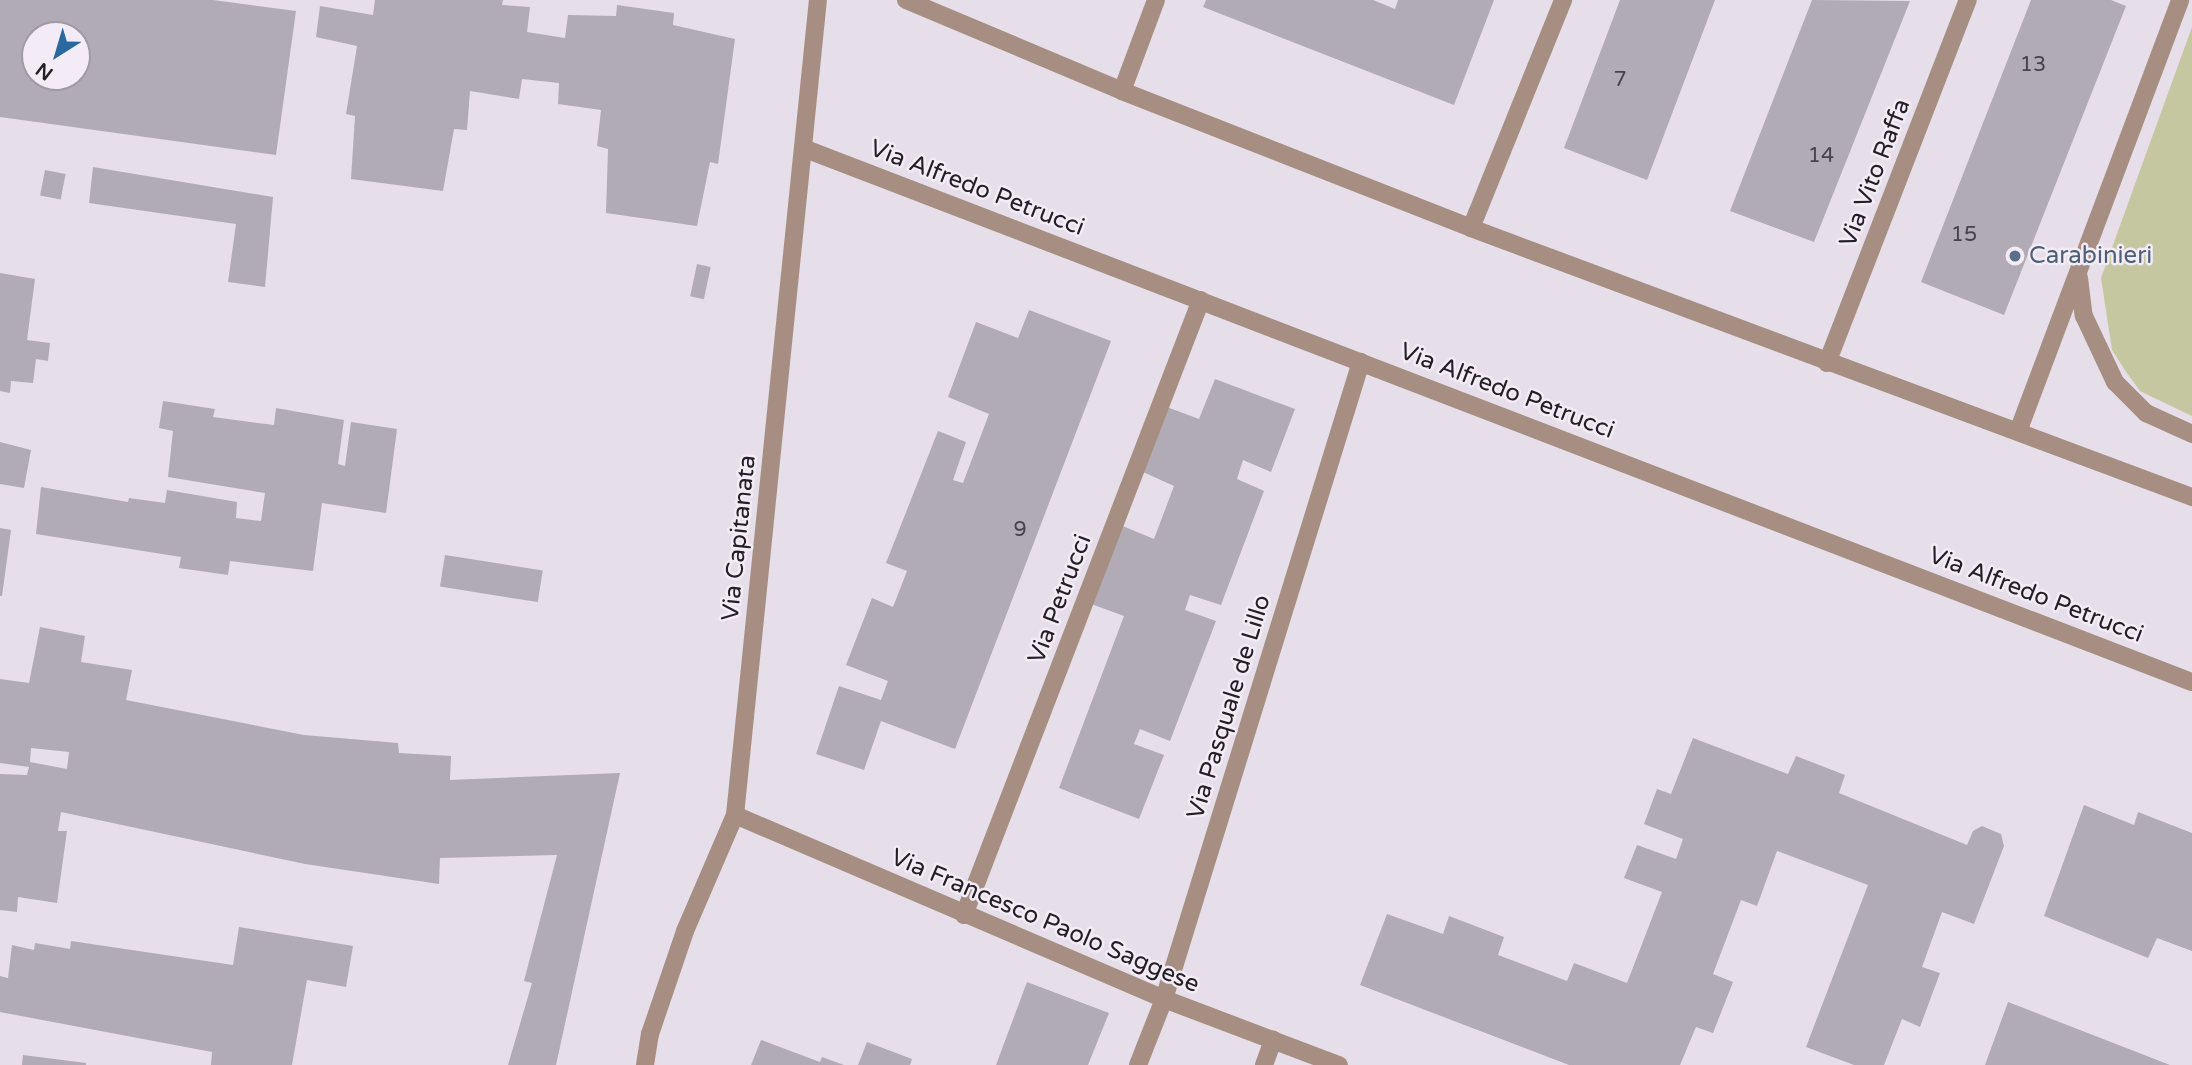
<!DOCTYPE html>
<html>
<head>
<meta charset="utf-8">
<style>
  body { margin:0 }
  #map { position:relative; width:2192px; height:1065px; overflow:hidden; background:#e6dfe9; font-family:"Varela Round",sans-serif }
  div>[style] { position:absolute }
  .green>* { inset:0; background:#c4c79f }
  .building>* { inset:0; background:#b1abb5; transform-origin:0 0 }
  .street>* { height:18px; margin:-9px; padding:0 9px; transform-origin:9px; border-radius:9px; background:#a78e82 }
  .dots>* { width:19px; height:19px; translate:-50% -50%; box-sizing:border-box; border:4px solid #f3ecf7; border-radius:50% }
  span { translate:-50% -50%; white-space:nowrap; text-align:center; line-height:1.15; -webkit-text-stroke:5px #f3ecf7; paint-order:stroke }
  .number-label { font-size:21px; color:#464348 }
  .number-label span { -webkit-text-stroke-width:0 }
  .street-label { font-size:24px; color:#232024 }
  .service-label { font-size:24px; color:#4e5e75 }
  .left { translate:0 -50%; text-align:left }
  .north { position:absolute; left:21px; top:21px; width:70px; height:70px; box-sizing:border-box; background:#f3ecf7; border:2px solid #a09aa3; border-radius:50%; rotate:217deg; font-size:19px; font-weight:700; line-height:28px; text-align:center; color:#232024 }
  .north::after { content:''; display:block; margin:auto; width:24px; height:32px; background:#29699f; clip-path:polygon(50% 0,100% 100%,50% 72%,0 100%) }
</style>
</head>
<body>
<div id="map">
  <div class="green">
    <div style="clip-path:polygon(2192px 27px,2192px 416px,2140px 391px,2124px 369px,2112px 350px,2101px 278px)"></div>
  </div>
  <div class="building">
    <div style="clip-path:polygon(evenodd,0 0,213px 0,296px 11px,276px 155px,0 117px,0 0,35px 35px,77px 35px,77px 77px,35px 77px,35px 35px)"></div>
    <div style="clip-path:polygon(375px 0,503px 0,502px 5px,530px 7px,527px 32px,565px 38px,568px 15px,616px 16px,617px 5px,674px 13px,673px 25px,735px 39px,718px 164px,710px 162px,697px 226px,606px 213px,608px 149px,597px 146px,601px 110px,558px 104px,559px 83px,522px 79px,519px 99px,470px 91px,467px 130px,454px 129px,443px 191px,351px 179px,355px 116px,346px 114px,357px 46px,316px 37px,320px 6px,373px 15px)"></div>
    <div style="clip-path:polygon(1206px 0,1373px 0,1395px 9px,1398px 0,1494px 0,1454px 105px,1203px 7px)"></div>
    <div style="clip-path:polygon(1620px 0,1715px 0,1647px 180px,1564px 148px)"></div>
    <div style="clip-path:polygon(1812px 0,1910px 1px,1814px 242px,1730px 211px)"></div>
    <div style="clip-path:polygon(2031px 0,2111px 0,2126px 6px,2004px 315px,1921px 282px)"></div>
    <div style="clip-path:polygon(93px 167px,273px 197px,265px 287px,228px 282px,236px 224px,89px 203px)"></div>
    <div style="left:45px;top:170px;width:21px;height:26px;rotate:11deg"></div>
    <div style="left:697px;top:264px;width:14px;height:33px;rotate:12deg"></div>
    <div style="clip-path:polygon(0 273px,35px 279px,27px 340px,50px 343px,48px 361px,36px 359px,33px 383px,11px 381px,10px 393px,0 391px)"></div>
    <div style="clip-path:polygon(1029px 310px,1111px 341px,955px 749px,881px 721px,864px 770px,816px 754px,839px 686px,881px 700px,888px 681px,846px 665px,872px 598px,893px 607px,907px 571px,886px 563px,938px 431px,966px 442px,953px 480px,963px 483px,989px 414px,948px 397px,976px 322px,1018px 338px)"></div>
    <div style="clip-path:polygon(1215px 379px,1295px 409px,1271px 472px,1243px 460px,1237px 479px,1264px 491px,1221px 605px,1190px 595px,1185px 610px,1216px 621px,1170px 741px,1140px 729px,1134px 744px,1164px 755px,1139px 819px,1059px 788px,1124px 616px,1083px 601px,1113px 522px,1154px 539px,1174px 486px,1132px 467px,1156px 403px,1199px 419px)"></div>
    <div style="clip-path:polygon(163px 401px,215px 409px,213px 417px,274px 425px,276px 408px,344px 420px,338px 464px,345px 466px,351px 422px,397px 429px,386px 513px,322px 503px,313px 571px,230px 561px,228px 575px,179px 568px,181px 557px,36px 534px,41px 487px,128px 502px,129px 498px,165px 503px,167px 490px,237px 502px,236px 518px,261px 521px,265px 493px,168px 477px,173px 431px,159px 428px)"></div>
    <div style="clip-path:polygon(0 442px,31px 450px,24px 488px,0 484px)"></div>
    <div style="clip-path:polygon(0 528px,11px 530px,2px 596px,0 596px)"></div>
    <div style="left:445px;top:555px;width:99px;height:32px;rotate:9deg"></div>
    <div style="clip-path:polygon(evenodd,40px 627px,85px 636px,81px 662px,132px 670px,126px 700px,304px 735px,398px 743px,399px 753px,451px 756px,450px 780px,620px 773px,556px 1065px,508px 1065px,532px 983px,524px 981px,557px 855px,440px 858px,439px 884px,305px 864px,61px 812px,58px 831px,67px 831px,57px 903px,18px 897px,17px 912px,0 910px,0 774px,27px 775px,29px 767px,0 763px,0 679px,29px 683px,40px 627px,31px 748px,69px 752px,67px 769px,30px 762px,31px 748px)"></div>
    <div style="clip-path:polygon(1693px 738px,1788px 774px,1796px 756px,1845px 775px,1839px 793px,1967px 845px,1973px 831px,1982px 826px,2001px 834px,2004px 846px,1974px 924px,1942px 912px,1922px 967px,1940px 973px,1920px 1027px,1902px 1019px,1884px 1065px,1854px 1065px,1806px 1047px,1868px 885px,1777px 851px,1757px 906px,1741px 900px,1713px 974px,1733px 982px,1713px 1033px,1696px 1027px,1680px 1065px,1569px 1065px,1360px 985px,1387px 914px,1443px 934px,1449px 916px,1504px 937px,1498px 955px,1567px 981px,1574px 963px,1627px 983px,1662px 892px,1624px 878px,1637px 845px,1676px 859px,1683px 839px,1644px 824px,1657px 789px,1671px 794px)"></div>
    <div style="clip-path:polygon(2084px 805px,2134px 825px,2138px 812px,2192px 833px,2192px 951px,2157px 938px,2148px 958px,2044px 916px)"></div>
    <div style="clip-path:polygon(239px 927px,353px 946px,346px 987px,307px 980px,292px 1065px,211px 1065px,212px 1052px,0 1012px,0 976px,8px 978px,12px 945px,34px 950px,35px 943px,70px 949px,71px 941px,233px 965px)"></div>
    <div style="clip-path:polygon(1027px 982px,1109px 1013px,1088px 1065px,996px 1065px)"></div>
    <div style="clip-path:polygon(2008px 1002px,2170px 1065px,1985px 1065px)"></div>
    <div style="clip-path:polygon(761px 1040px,820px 1062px,822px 1057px,844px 1065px,751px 1065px)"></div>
    <div style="clip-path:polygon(867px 1042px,912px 1059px,910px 1065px,858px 1065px)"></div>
    <div style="clip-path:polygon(23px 1055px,86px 1063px,86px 1065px,22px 1065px)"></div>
  </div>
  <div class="street">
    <div style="left:906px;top:0;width:234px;rotate:22.8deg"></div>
    <div style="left:1122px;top:91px;width:375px;rotate:21.4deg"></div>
    <div style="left:1471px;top:228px;width:770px;rotate:20.46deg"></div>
    <div style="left:1122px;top:91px;width:97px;rotate:-69.5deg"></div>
    <div style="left:803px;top:148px;width:1488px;rotate:21.03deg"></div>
    <div style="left:1471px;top:228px;width:246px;rotate:-68deg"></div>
    <div style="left:2079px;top:278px;width:38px;rotate:83deg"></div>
    <div style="left:2084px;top:316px;width:73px;rotate:64.8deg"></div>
    <div style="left:2115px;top:382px;width:44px;rotate:45deg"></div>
    <div style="left:2146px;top:413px;width:51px;rotate:24.5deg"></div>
    <div style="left:1827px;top:363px;width:389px;rotate:-68.8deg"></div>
    <div style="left:2019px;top:429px;width:458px;rotate:-69.4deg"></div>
    <div style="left:735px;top:815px;width:467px;rotate:23.2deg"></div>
    <div style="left:1164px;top:999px;width:187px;rotate:20.7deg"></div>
    <div style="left:964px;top:915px;width:659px;rotate:-68.93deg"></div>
    <div style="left:645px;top:1065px;width:31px;rotate:-81deg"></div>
    <div style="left:650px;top:1034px;width:109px;rotate:-71.2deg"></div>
    <div style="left:685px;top:931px;width:126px;rotate:-66.7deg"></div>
    <div style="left:735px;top:815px;width:819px;rotate:-84.19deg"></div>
    <div style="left:1138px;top:1065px;width:71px;rotate:-68.5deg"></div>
    <div style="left:1164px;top:999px;width:667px;rotate:-72.82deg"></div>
    <div style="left:1264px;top:1065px;width:27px;rotate:-70deg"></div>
  </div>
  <div class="dots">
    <div style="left:2015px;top:256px;background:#5c6f8a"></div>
  </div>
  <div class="number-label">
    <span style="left:2033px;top:65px">13</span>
    <span style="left:1620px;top:80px">7</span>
    <span style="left:1821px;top:156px">14</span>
    <span style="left:1964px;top:235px">15</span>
    <span style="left:1020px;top:530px">9</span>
  </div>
  <div class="street-label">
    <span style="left:1875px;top:173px;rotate:-69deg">Via Vito Raffa</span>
    <span style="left:977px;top:188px;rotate:21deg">Via Alfredo Petrucci</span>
    <span style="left:1507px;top:391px;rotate:21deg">Via Alfredo Petrucci</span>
    <span style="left:739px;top:538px;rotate:-84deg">Via Capitanata</span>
    <span style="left:2036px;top:595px;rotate:21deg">Via Alfredo Petrucci</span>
    <span style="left:1060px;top:599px;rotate:-69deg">Via Petrucci</span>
    <span style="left:1229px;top:707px;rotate:-73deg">Via Pasquale de Lillo</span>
    <span style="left:1045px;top:921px;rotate:23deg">Via Francesco Paolo Saggese</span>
  </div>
  <div class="service-label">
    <span class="left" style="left:2029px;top:256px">Carabinieri</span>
  </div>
  <div class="north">N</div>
</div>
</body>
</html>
